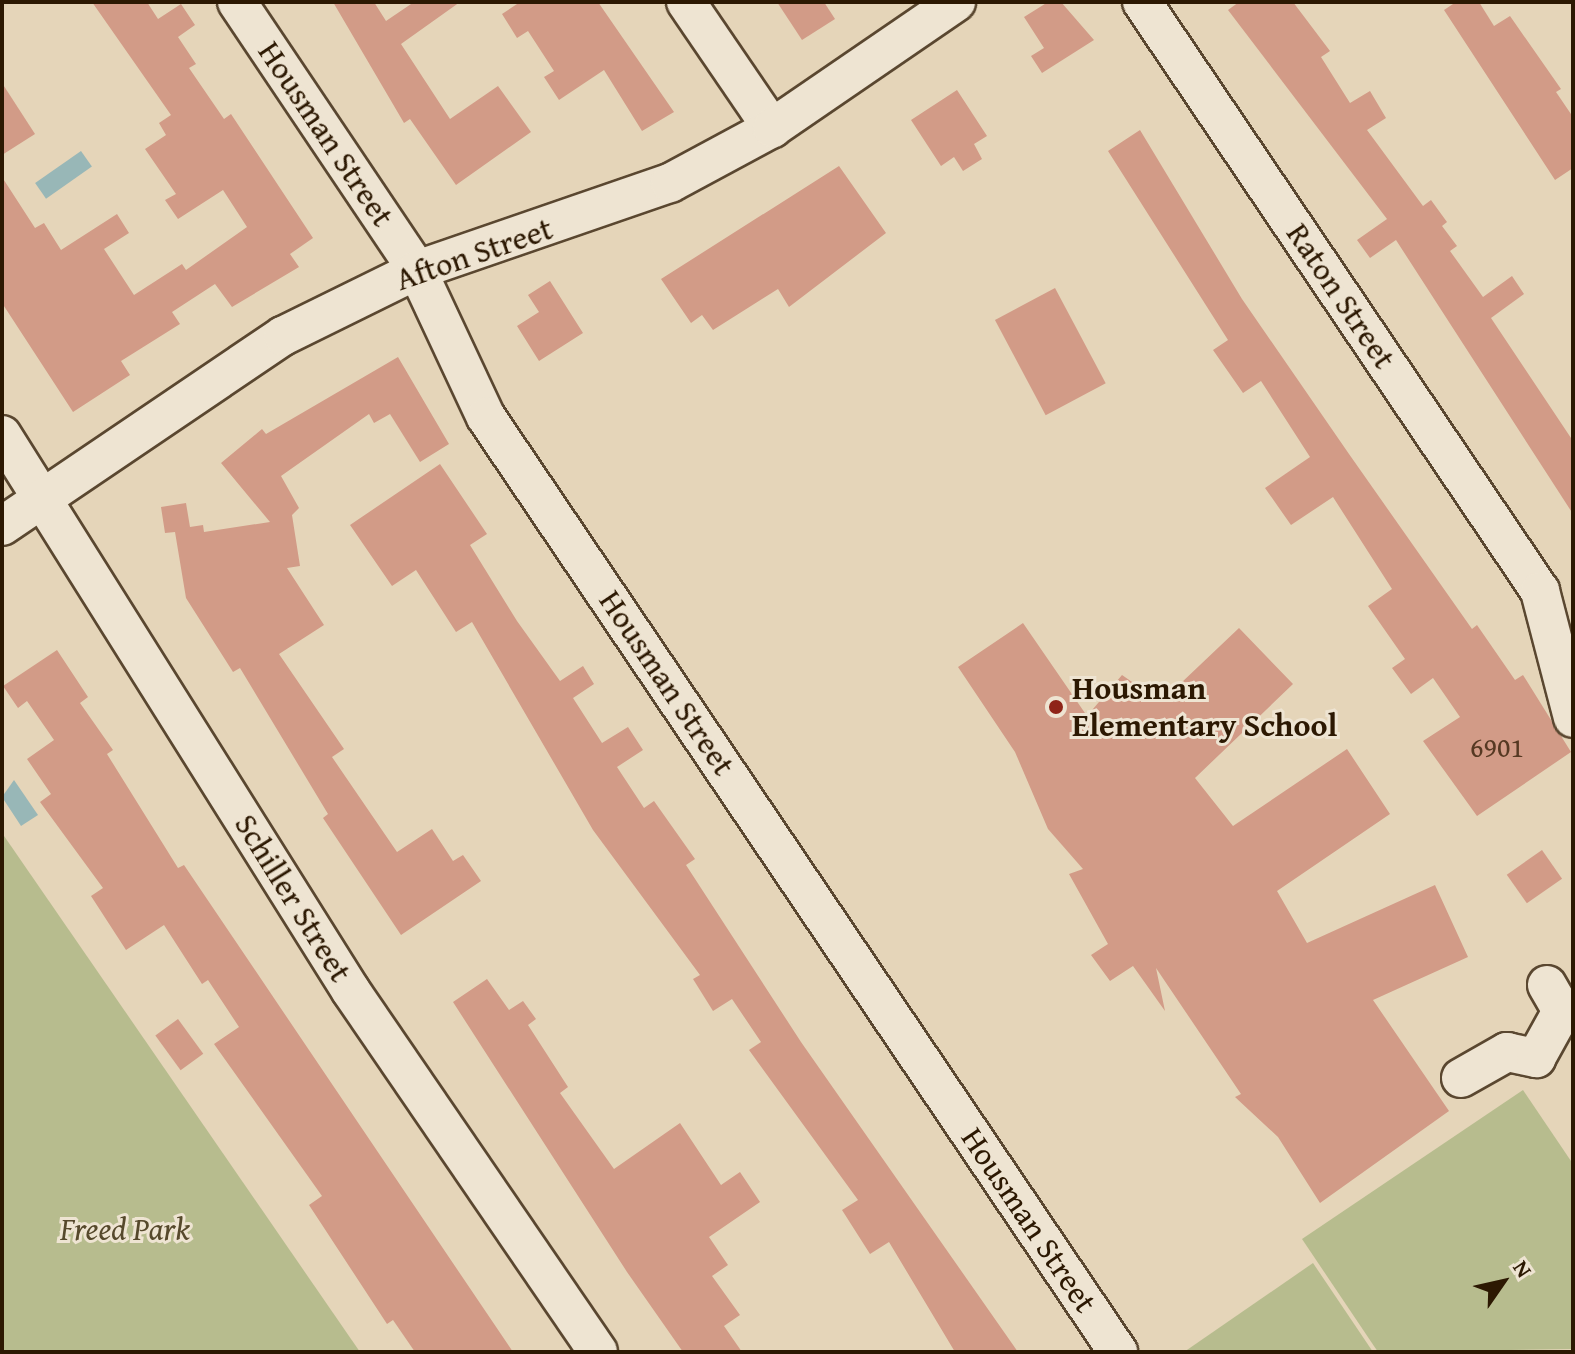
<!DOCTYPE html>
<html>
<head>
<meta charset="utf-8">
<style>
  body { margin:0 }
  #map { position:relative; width:1575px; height:1354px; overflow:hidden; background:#e5d5b9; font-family:"Gentium Book Plus",serif }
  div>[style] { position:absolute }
  .green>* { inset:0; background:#b7bc8e }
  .water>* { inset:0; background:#98b7b7; transform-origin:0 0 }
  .building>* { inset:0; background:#d29b87; transform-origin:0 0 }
  .roads { filter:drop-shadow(2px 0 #5a4730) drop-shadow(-2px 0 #5a4730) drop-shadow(0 2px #5a4730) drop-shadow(0 -2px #5a4730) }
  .minor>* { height:38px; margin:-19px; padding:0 19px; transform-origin:19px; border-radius:19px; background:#eee4d2 }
  .dots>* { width:22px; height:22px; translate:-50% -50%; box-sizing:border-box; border:4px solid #eee4d2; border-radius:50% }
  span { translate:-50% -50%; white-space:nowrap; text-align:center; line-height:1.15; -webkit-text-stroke:6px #eee4d2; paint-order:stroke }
  .number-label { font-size:28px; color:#563923 }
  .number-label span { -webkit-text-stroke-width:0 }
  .street-label { font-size:32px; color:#2c1802 }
  .poi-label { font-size:32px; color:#2c1802; font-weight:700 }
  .left { translate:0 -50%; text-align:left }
  .park-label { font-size:32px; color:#56492c; font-style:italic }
  .frame { position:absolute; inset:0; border:4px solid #2c1802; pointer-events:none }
  .north { position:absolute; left:1463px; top:1242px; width:80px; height:80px; -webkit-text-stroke:6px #eee4d2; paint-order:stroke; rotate:56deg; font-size:22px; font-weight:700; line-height:32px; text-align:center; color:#2c1802 }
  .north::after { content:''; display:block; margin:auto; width:28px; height:36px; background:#2c1802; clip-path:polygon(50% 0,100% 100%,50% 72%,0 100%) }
</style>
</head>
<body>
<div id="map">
  <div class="green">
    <div style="clip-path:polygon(2px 833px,360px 1352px,2px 1352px)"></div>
    <div style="clip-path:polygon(1523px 1090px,1573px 1164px,1573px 1349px,1378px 1352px,1302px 1239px)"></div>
    <div style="clip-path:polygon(1313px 1263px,1373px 1352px,1184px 1352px)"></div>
  </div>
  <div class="water">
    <div style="left:81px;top:151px;width:19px;height:56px;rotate:55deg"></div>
    <div style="clip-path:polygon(14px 780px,38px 815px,21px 826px,2px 797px)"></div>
  </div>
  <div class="building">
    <div style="clip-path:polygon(92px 2px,147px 2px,158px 19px,181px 4px,195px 25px,178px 37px,196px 64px,189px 68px,224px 119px,231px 114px,313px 238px,290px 254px,299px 267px,232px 307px,215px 284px,172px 312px,180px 324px,121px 361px,130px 375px,73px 412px,2px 303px,2px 177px,35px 228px,44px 223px,61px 250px,117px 214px,129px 233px,104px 249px,134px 295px,182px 264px,186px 270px,247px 227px,223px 190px,178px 219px,165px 200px,176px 194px,145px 149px,166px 135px,159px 123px,171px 115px)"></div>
    <div style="clip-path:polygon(333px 2px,374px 2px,386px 21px,414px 2px,460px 2px,401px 44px,450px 119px,498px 86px,531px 132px,456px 185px,410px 119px,404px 123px)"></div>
    <div style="clip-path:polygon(520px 2px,598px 2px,674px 112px,642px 131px,604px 70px,559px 100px,544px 77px,554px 71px,528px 31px,517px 38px,502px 14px)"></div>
    <div style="clip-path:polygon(777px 2px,824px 2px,835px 19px,802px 40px)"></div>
    <div style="clip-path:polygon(1048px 2px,1061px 2px,1094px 40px,1042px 73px,1031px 56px,1044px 48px,1024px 17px)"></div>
    <div style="clip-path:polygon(1239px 2px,1293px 2px,1330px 51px,1321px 57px,1350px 103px,1370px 91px,1386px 118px,1367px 130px,1423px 206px,1431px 200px,1447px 222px,1442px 226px,1457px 246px,1450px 251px,1483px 297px,1512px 276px,1524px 294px,1491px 318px,1573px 441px,1573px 514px,1396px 240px,1370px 258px,1357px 240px,1387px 219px,1228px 10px)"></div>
    <div style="clip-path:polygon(1456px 2px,1479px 2px,1494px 26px,1510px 16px,1561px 89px,1556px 92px,1573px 117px,1573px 168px,1555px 180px,1444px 10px)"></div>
    <div style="clip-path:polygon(2px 83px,35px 134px,2px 155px)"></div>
    <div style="clip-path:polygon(957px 90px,987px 136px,974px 144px,982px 159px,963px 171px,954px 157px,941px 166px,911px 120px)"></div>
    <div style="clip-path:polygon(1140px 130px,1242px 299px,1349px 454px,1472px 629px,1477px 625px,1515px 680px,1523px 675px,1571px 752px,1477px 816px,1423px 741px,1460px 717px,1433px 678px,1411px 694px,1392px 668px,1405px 659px,1368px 606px,1392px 589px,1333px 497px,1291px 525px,1265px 488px,1310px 457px,1261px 381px,1243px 393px,1213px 350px,1228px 340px,1108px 151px)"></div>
    <div style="clip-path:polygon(839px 166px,886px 233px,789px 307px,778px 289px,713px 330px,702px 315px,691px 323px,661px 279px)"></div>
    <div style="clip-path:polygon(550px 281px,583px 333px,539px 361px,517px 326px,539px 312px,528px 295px)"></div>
    <div style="left:1055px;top:288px;width:108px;height:68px;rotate:62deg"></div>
    <div style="clip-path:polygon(398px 357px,449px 444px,420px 462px,390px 414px,374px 423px,369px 414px,281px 476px,299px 508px,292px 515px,300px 566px,287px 568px,324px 625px,279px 654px,344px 749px,332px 757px,397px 852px,432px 829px,453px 861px,463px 855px,481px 881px,401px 935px,323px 818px,328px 814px,240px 668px,233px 672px,186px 598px,175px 532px,165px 533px,161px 507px,186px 503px,190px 527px,203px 525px,204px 532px,270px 522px,221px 463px,262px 429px,266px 434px)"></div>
    <div style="clip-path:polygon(440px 464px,487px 534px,470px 545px,517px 621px,560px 681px,583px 666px,594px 684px,573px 698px,602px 743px,628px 727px,643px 750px,617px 767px,644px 808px,654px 801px,695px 859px,686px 865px,801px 1042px,1018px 1352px,955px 1352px,889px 1242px,870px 1254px,842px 1210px,858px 1200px,749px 1050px,761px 1042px,732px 999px,713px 1011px,693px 979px,700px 975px,593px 830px,472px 622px,456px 632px,416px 570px,392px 586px,350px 525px)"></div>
    <div style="clip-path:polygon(1023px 623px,1087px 716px,1122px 675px,1161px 702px,1239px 628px,1293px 684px,1195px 778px,1233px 826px,1347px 749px,1390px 814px,1277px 891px,1307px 943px,1435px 885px,1468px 957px,1373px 1000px,1449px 1111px,1320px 1203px,1278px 1137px,1235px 1097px,1241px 1094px,1156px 968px,1165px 1011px,1133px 966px,1110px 981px,1091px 955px,1108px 944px,1069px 874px,1083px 869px,1048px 829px,1015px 752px,958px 667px)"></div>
    <div style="clip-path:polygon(57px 650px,88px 697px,80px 703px,113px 750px,107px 754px,178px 868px,184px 865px,513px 1352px,415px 1352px,393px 1320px,387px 1324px,309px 1205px,322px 1196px,214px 1044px,239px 1027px,208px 980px,202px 984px,164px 925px,126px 950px,91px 896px,103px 888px,40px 802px,51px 794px,27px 759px,54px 740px,27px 701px,18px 708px,3px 686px)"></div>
    <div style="left:1542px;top:850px;width:35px;height:43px;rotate:55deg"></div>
    <div style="clip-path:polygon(487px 979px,509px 1010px,523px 1001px,536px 1019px,528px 1025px,568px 1087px,560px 1093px,614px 1169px,680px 1123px,721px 1185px,740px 1172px,760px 1202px,709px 1237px,728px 1265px,712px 1276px,740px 1315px,724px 1326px,742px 1352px,683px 1352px,627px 1272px,453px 1002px)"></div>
    <div style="left:178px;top:1019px;width:43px;height:28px;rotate:54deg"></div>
  </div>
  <div class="roads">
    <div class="minor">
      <div style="left:237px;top:2px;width:323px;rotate:56.1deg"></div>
      <div style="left:417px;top:270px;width:162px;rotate:64.9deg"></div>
      <div style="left:486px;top:417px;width:1129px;rotate:55.94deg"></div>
      <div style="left:686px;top:2px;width:153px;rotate:55.7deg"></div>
      <div style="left:1142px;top:2px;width:711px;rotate:55.95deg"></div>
      <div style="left:1540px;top:591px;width:131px;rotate:75.4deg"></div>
      <div style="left:2px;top:435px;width:656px;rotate:57.88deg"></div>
      <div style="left:351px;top:991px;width:437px;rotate:55.6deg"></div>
      <div style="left:2px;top:526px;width:339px;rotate:-34.1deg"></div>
      <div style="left:283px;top:336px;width:149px;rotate:-26.2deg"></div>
      <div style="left:417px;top:270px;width:268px;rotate:-19deg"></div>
      <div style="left:670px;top:183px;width:116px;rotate:-28.3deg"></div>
      <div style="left:772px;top:128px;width:223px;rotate:-34.4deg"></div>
      <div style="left:1461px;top:1078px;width:53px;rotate:-29.5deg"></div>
      <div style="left:1507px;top:1052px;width:30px;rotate:12deg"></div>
      <div style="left:1536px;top:1058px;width:54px;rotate:-61deg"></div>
      <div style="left:1562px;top:1011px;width:30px;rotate:-120deg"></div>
    </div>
  </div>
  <div class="dots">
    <div style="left:1056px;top:707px;background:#8f2418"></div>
  </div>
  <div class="number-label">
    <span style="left:1497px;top:747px">6901</span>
  </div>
  <div class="street-label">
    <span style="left:326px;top:134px;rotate:56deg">Housman Street</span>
    <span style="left:474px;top:254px;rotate:-19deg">Afton Street</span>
    <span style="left:1341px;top:296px;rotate:56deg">Raton Street</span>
    <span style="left:667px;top:683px;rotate:56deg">Housman Street</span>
    <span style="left:293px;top:898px;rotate:58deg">Schiller Street</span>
    <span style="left:1029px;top:1220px;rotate:56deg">Housman Street</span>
  </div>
  <div class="poi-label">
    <span class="left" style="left:1072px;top:707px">Housman<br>Elementary School</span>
  </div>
  <div class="park-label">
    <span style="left:125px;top:1229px">Freed Park</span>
  </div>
  <div class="frame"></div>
  <div class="north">N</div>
</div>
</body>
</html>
